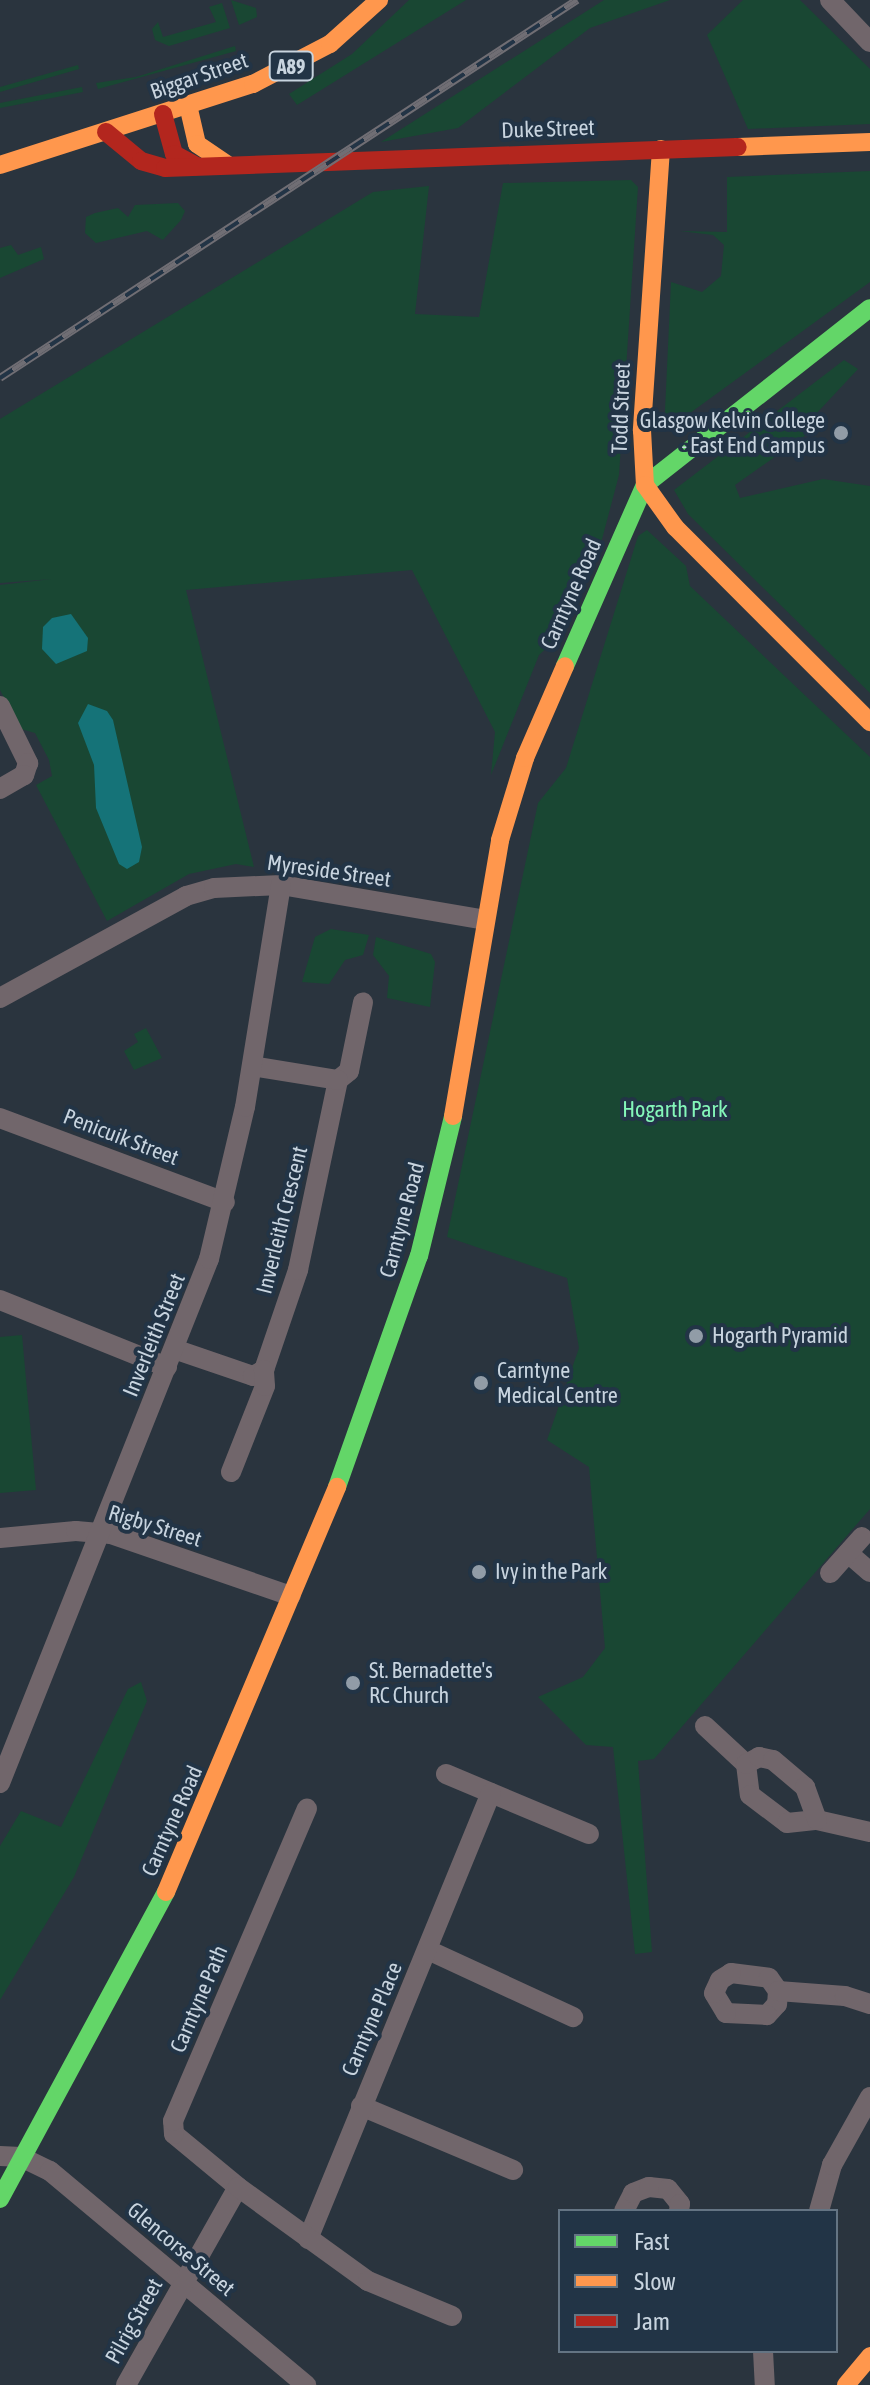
<!DOCTYPE html>
<html>
<head>
<meta charset="utf-8">
<style>
  body { margin:0 }
  #map { position:relative; width:870px; height:2385px; overflow:hidden; background:#2a343e; font-family:"Asap Condensed",sans-serif }
  div>[style] { position:absolute }
  .green>* { inset:0; background:#194733; transform-origin:0 0 }
  .water>* { inset:0; background:#157378 }
  .street>* { height:20px; margin:-10px; padding:0 10px; transform-origin:10px; border-radius:10px; background:#71666b }
  .fast>* { height:18px; margin:-9px; padding:0 9px; transform-origin:9px; border-radius:9px; background:#63d668 }
  .slow>* { height:18px; margin:-9px; padding:0 9px; transform-origin:9px; border-radius:9px; background:#ff974d }
  .jam>* { height:18px; margin:-9px; padding:0 9px; transform-origin:9px; border-radius:9px; background:#b3261e }
  .rail>* { height:8px; margin-top:-4px; transform-origin:0; background:repeating-linear-gradient(90deg,#223446 0 15px,#706e74 0 30px); box-sizing:border-box; border-block:2px solid #706e74 }
  .dots>* { width:22px; height:22px; translate:-50% -50%; box-sizing:border-box; border:4px solid #223446; border-radius:50% }
  span { translate:-50% -50%; white-space:nowrap; text-align:center; line-height:1.15; -webkit-text-stroke:8px #223446; paint-order:stroke }
  .shield-label span { padding:2px 6px; background:#223446; border:2px solid; border-radius:6px; -webkit-text-stroke-width:0 }
  .shield-label { font-size:20px; color:#c8d4df; font-weight:700 }
  .street-label { font-size:22px; color:#c8d4df }
  .poi-label { font-size:22px; color:#c8d4df }
  .right { translate:-100% -50%; text-align:right }
  .left { translate:0 -50%; text-align:left }
  .park-label { font-size:22px; color:#84f6b9 }
  .legend { position:absolute; left:558px; top:2209px; width:280px; height:144px; box-sizing:border-box; background:#223446; border:2px solid #647483; margin:0; padding:10px 14px; list-style:none; font-size:24px; color:#c8d4df }
  .legend li { display:flex; align-items:center; gap:16px; height:40px }
  .legend b { width:40px; border:2px solid #647483 }
</style>
</head>
<body>
<div id="map">
  <div class="green">
    <div style="clip-path:polygon(231px 0,256px 8px,257px 17px,239px 25px)"></div>
    <div style="clip-path:polygon(409px 0,466px 0,297px 105px,289px 94px,352px 54px)"></div>
    <div style="clip-path:polygon(604px 0,670px 0,590px 28px,458px 128px,381px 142px)"></div>
    <div style="clip-path:polygon(743px 0,800px 0,870px 69px,870px 124px,748px 129px,707px 35px)"></div>
    <div style="clip-path:polygon(222px 3px,230px 28px,169px 46px,155px 40px,152px 29px,158px 22px,163px 37px,216px 22px,209px 7px)"></div>
    <div style="clip-path:polygon(235px 46px,236px 51px,98px 89px,96px 83px,136px 77px)"></div>
    <div style="clip-path:polygon(78px 65px,79px 69px,0 92px,0 87px)"></div>
    <div style="left:82px;top:87px;width:5px;height:85px;rotate:79deg"></div>
    <div style="clip-path:polygon(870px 171px,870px 282px,664px 432px,671px 282px,702px 292px,721px 276px,724px 245px,713px 235px,680px 231px,727px 232px,727px 177px)"></div>
    <div style="clip-path:polygon(631px 180px,638px 187px,619px 475px,596px 562px,557px 638px,539px 655px,491px 775px,495px 732px,412px 570px,186px 590px,254px 867px,236px 864px,189px 874px,107px 921px,36px 785px,52px 776px,49px 760px,35px 733px,21px 729px,0 690px,0 585px,52px 579px,0 583px,0 419px,373px 192px,429px 186px,415px 314px,479px 317px,503px 183px)"></div>
    <div style="clip-path:polygon(178px 203px,185px 211px,181px 220px,163px 240px,147px 231px,96px 243px,85px 233px,86px 217px,95px 213px,118px 208px,128px 217px,135px 205px)"></div>
    <div style="clip-path:polygon(11px 245px,18px 255px,41px 247px,44px 259px,0 278px,0 248px)"></div>
    <div style="clip-path:polygon(844px 360px,858px 369px,815px 415px,820px 425px,735px 485px,740px 498px,823px 479px,870px 486px,870px 693px,688px 514px,674px 490px)"></div>
    <div style="clip-path:polygon(647px 530px,686px 566px,690px 586px,870px 757px,870px 1509px,654px 1759px,638px 1761px,652px 1952px,635px 1954px,613px 1747px,586px 1745px,538px 1697px,583px 1677px,605px 1648px,589px 1467px,547px 1440px,579px 1348px,567px 1278px,447px 1237px,538px 803px,566px 768px,638px 536px)"></div>
    <div style="clip-path:polygon(331px 929px,369px 935px,363px 955px,345px 960px,329px 984px,302px 982px,315px 937px)"></div>
    <div style="clip-path:polygon(376px 937px,431px 954px,435px 962px,430px 1007px,387px 998px,389px 976px,373px 955px)"></div>
    <div style="clip-path:polygon(146px 1028px,162px 1058px,134px 1070px,124px 1051px,138px 1042px,134px 1034px)"></div>
    <div style="clip-path:polygon(22px 1335px,36px 1490px,0 1493px,0 1337px)"></div>
    <div style="clip-path:polygon(141px 1682px,147px 1701px,74px 1877px,0 2000px,0 1846px,21px 1811px,61px 1827px,128px 1689px)"></div>
  </div>
  <div class="water">
    <div style="clip-path:polygon(71px 614px,88px 638px,87px 651px,56px 664px,42px 649px,43px 627px,52px 618px)"></div>
    <div style="clip-path:polygon(88px 704px,107px 711px,113px 720px,142px 847px,139px 862px,127px 869px,119px 864px,96px 808px,94px 765px,78px 723px)"></div>
  </div>
  <div class="street">
    <div style="left:830px;top:0;width:58px;rotate:46.4deg"></div>
    <div style="left:0;top:706px;width:64px;rotate:63.8deg"></div>
    <div style="left:28px;top:763px;width:13px;rotate:108deg"></div>
    <div style="left:24px;top:775px;width:28px;rotate:150deg"></div>
    <div style="left:0;top:998px;width:212px;rotate:-28.7deg"></div>
    <div style="left:186px;top:896px;width:29px;rotate:-16deg"></div>
    <div style="left:214px;top:888px;width:67px;rotate:-2.6deg"></div>
    <div style="left:281px;top:885px;width:207px;rotate:9.7deg"></div>
    <div style="left:338px;top:1080px;width:14px;rotate:-39deg"></div>
    <div style="left:349px;top:1071px;width:70px;rotate:-78.5deg"></div>
    <div style="left:0;top:1118px;width:240px;rotate:20.5deg"></div>
    <div style="left:0;top:1300px;width:180px;rotate:21.9deg"></div>
    <div style="left:177px;top:1350px;width:80px;rotate:18.9deg"></div>
    <div style="left:253px;top:1376px;width:13px;rotate:-29deg"></div>
    <div style="left:264px;top:1370px;width:106px;rotate:-71.2deg"></div>
    <div style="left:298px;top:1270px;width:194px;rotate:-78.1deg"></div>
    <div style="left:338px;top:1080px;width:87px;rotate:-170.8deg"></div>
    <div style="left:231px;top:1472px;width:92px;rotate:-68.4deg"></div>
    <div style="left:265px;top:1386px;width:16px;rotate:-94deg"></div>
    <div style="left:0;top:1538px;width:76px;rotate:-5.3deg"></div>
    <div style="left:76px;top:1531px;width:35px;rotate:5deg"></div>
    <div style="left:111px;top:1534px;width:190px;rotate:19deg"></div>
    <div style="left:848px;top:1553px;width:29px;rotate:41deg"></div>
    <div style="left:830px;top:1573px;width:48px;rotate:-48.4deg"></div>
    <div style="left:705px;top:1726px;width:56px;rotate:42.8deg"></div>
    <div style="left:746px;top:1764px;width:31px;rotate:83deg"></div>
    <div style="left:750px;top:1795px;width:46px;rotate:37.1deg"></div>
    <div style="left:787px;top:1823px;width:30px;rotate:-6deg"></div>
    <div style="left:817px;top:1820px;width:54px;rotate:12.8deg"></div>
    <div style="left:746px;top:1764px;width:15px;rotate:-28deg"></div>
    <div style="left:759px;top:1757px;width:14px;rotate:12deg"></div>
    <div style="left:773px;top:1760px;width:42px;rotate:40.2deg"></div>
    <div style="left:805px;top:1787px;width:35px;rotate:70deg"></div>
    <div style="left:446px;top:1774px;width:155px;rotate:22.8deg"></div>
    <div style="left:0;top:1783px;width:564px;rotate:-68.26deg"></div>
    <div style="left:209px;top:1259px;width:156px;rotate:-76.7deg"></div>
    <div style="left:245px;top:1107px;width:225px;rotate:-80.8deg"></div>
    <div style="left:428px;top:1950px;width:160px;rotate:24.8deg"></div>
    <div style="left:731px;top:1973px;width:38px;rotate:7deg"></div>
    <div style="left:769px;top:1978px;width:16px;rotate:55deg"></div>
    <div style="left:778px;top:1991px;width:13px;rotate:94deg"></div>
    <div style="left:777px;top:2004px;width:15px;rotate:132deg"></div>
    <div style="left:767px;top:2015px;width:41px;rotate:-177.2deg"></div>
    <div style="left:726px;top:2013px;width:23px;rotate:-121deg"></div>
    <div style="left:714px;top:1993px;width:14px;rotate:-65deg"></div>
    <div style="left:720px;top:1980px;width:13px;rotate:-32deg"></div>
    <div style="left:778px;top:1991px;width:67px;rotate:4.3deg"></div>
    <div style="left:845px;top:1996px;width:26px;rotate:18deg"></div>
    <div style="left:361px;top:2106px;width:165px;rotate:22.8deg"></div>
    <div style="left:0;top:2156px;width:21px;rotate:3deg"></div>
    <div style="left:21px;top:2157px;width:32px;rotate:26deg"></div>
    <div style="left:50px;top:2171px;width:334px;rotate:39.9deg"></div>
    <div style="left:238px;top:2187px;width:83px;rotate:-140.4deg"></div>
    <div style="left:174px;top:2134px;width:13px;rotate:-94deg"></div>
    <div style="left:173px;top:2121px;width:340px;rotate:-66.8deg"></div>
    <div style="left:624px;top:2211px;width:20px;rotate:-63deg"></div>
    <div style="left:633px;top:2193px;width:17px;rotate:-21deg"></div>
    <div style="left:649px;top:2187px;width:19px;rotate:6deg"></div>
    <div style="left:668px;top:2189px;width:19px;rotate:51deg"></div>
    <div style="left:680px;top:2204px;width:7px;rotate:98deg"></div>
    <div style="left:819px;top:2211px;width:48px;rotate:-74.2deg"></div>
    <div style="left:832px;top:2165px;width:78px;rotate:-60.8deg"></div>
    <div style="left:308px;top:2239px;width:482px;rotate:-67.7deg"></div>
    <div style="left:763px;top:2351px;width:34px;rotate:87deg"></div>
    <div style="left:126px;top:2385px;width:227px;rotate:-60.5deg"></div>
    <div style="left:238px;top:2187px;width:160px;rotate:35.9deg"></div>
    <div style="left:368px;top:2281px;width:91px;rotate:22.6deg"></div>
  </div>
  <div class="fast">
    <div style="left:565px;top:666px;width:198px;rotate:-66.2deg"></div>
    <div style="left:645px;top:485px;width:286px;rotate:-38.2deg"></div>
    <div style="left:337px;top:1487px;width:245px;rotate:-70.5deg"></div>
    <div style="left:419px;top:1256px;width:144px;rotate:-76.3deg"></div>
    <div style="left:0;top:2199px;width:349px;rotate:-61.6deg"></div>
  </div>
  <div class="slow">
    <div style="left:188px;top:105px;width:40px;rotate:77deg"></div>
    <div style="left:197px;top:144px;width:36px;rotate:34deg"></div>
    <div style="left:738px;top:147px;width:132px;rotate:-2.2deg"></div>
    <div style="left:661px;top:149px;width:282px;rotate:93.9deg"></div>
    <div style="left:642px;top:430px;width:55px;rotate:86.9deg"></div>
    <div style="left:645px;top:485px;width:52px;rotate:54.5deg"></div>
    <div style="left:675px;top:527px;width:276px;rotate:45deg"></div>
    <div style="left:0;top:165px;width:266px;rotate:-17.8deg"></div>
    <div style="left:253px;top:84px;width:87px;rotate:-27.5deg"></div>
    <div style="left:330px;top:44px;width:66px;rotate:-41.9deg"></div>
    <div style="left:453px;top:1116px;width:280px;rotate:-80.3deg"></div>
    <div style="left:500px;top:840px;width:86px;rotate:-73deg"></div>
    <div style="left:525px;top:758px;width:100px;rotate:-66.5deg"></div>
    <div style="left:166px;top:1892px;width:440px;rotate:-67.1deg"></div>
    <div style="left:846px;top:2385px;width:38px;rotate:-50deg"></div>
  </div>
  <div class="jam">
    <div style="left:163px;top:114px;width:41px;rotate:74.6deg"></div>
    <div style="left:174px;top:154px;width:26px;rotate:28deg"></div>
    <div style="left:106px;top:132px;width:45px;rotate:39.6deg"></div>
    <div style="left:141px;top:161px;width:25px;rotate:16deg"></div>
    <div style="left:165px;top:168px;width:573px;rotate:-2.1deg"></div>
  </div>
  <div class="rail">
    <div style="left:0;top:378px;width:690px;rotate:-33.23deg"></div>
  </div>
  <div class="dots">
    <div style="left:841px;top:433px;background:#919ca7"></div>
    <div style="left:696px;top:1336px;background:#919ca7"></div>
    <div style="left:481px;top:1383px;background:#919ca7"></div>
    <div style="left:479px;top:1572px;background:#919ca7"></div>
    <div style="left:353px;top:1683px;background:#919ca7"></div>
  </div>
  <div class="shield-label">
    <span style="left:291px;top:66px">A89</span>
  </div>
  <div class="street-label">
    <span style="left:199px;top:76px;rotate:-19deg">Biggar Street</span>
    <span style="left:548px;top:129px;rotate:-2deg">Duke Street</span>
    <span style="left:621px;top:408px;rotate:-88deg">Todd Street</span>
    <span style="left:571px;top:594px;rotate:-66deg">Carntyne Road</span>
    <span style="left:329px;top:871px;rotate:8deg">Myreside Street</span>
    <span style="left:121px;top:1137px;rotate:21deg">Penicuik Street</span>
    <span style="left:282px;top:1220px;rotate:-76deg">Inverleith Crescent</span>
    <span style="left:402px;top:1220px;rotate:-75deg">Carntyne Road</span>
    <span style="left:154px;top:1335px;rotate:-68deg">Inverleith Street</span>
    <span style="left:155px;top:1526px;rotate:17deg">Rigby Street</span>
    <span style="left:172px;top:1821px;rotate:-66deg">Carntyne Road</span>
    <span style="left:199px;top:1999px;rotate:-67deg">Carntyne Path</span>
    <span style="left:372px;top:2019px;rotate:-67deg">Carntyne Place</span>
    <span style="left:181px;top:2249px;rotate:40deg">Glencorse Street</span>
    <span style="left:134px;top:2321px;rotate:-61deg">Pilrig Street</span>
  </div>
  <div class="poi-label">
    <span class="right" style="left:825px;top:433px">Glasgow Kelvin College<br>- East End Campus</span>
    <span class="left" style="left:712px;top:1336px">Hogarth Pyramid</span>
    <span class="left" style="left:497px;top:1383px">Carntyne<br>Medical Centre</span>
    <span class="left" style="left:495px;top:1572px">Ivy in the Park</span>
    <span class="left" style="left:369px;top:1683px">St. Bernadette's<br>RC Church</span>
  </div>
  <div class="park-label">
    <span style="left:675px;top:1110px">Hogarth Park</span>
  </div>
  <ul class="legend">
  <li><b style="height:10px;background:#63d668"></b>Fast</li>
  <li><b style="height:10px;background:#ff974d"></b>Slow</li>
  <li><b style="height:10px;background:#b3261e"></b>Jam</li>
  </ul>
</div>
</body>
</html>
